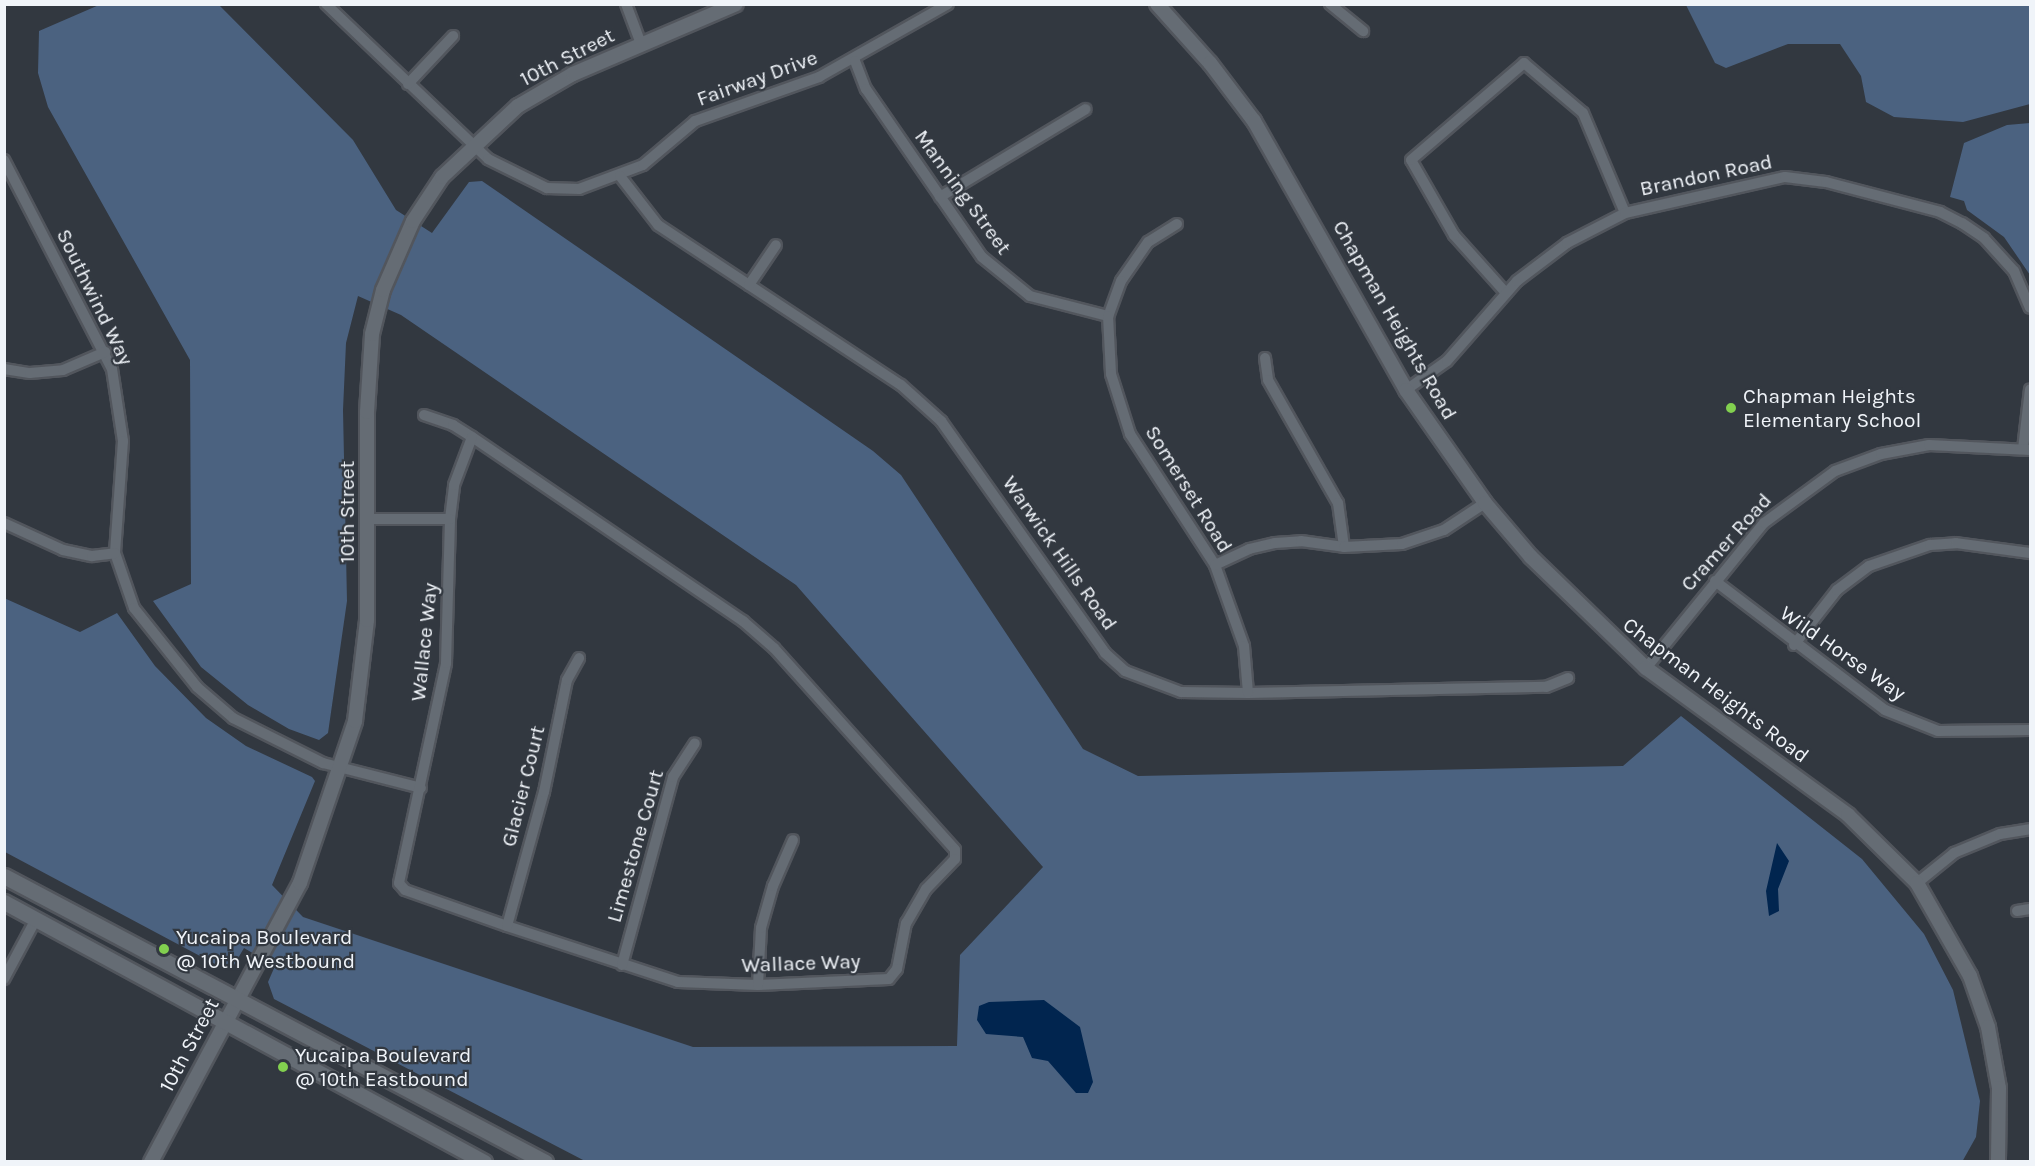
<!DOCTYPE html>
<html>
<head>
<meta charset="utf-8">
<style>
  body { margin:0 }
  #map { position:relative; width:2035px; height:1166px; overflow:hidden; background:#323840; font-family:Karla,sans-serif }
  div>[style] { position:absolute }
  .green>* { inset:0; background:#4b6280 }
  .water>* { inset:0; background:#01254f }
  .roads { filter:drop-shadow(2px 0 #52565d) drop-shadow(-2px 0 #52565d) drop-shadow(0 2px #52565d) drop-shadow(0 -2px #52565d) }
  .minor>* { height:10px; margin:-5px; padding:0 5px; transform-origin:5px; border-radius:5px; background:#656c74 }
  .tertiary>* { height:14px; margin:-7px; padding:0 7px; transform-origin:7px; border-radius:7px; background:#656c74 }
  .secondary>* { height:15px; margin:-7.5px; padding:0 7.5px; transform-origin:7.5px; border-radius:7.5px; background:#656c74 }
  .dots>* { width:16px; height:16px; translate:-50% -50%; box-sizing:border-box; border:3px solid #323840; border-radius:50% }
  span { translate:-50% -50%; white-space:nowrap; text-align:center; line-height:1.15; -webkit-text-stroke:4.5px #323840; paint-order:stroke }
  .street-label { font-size:21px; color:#f0f4f9 }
  .poi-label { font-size:21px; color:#f0f4f9 }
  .left { translate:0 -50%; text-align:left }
  .frame { position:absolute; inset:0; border:6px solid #f0f4f9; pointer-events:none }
</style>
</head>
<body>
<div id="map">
  <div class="green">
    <div style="clip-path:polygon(99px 5px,219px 5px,353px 140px,396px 210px,432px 233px,469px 182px,482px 181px,873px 451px,901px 475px,1083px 749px,1138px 776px,1623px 766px,1681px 716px,1862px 859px,1924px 934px,1953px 990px,1980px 1101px,1976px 1137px,1962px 1162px,585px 1161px,274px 999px,268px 982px,275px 966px,244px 948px,234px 965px,215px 964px,5px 852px,4px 598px,80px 632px,117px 613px,155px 666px,206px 718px,246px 746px,312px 777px,315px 781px,272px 885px,303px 917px,693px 1047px,957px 1046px,960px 955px,1043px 867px,796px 585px,401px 315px,358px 296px,346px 343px,343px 410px,347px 601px,328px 733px,319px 740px,289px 729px,248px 705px,201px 667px,153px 601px,191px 584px,190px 360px,48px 107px,38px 73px,39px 31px)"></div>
    <div style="clip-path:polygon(1686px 5px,2030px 5px,2030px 104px,1963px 122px,1894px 117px,1866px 102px,1861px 76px,1840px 44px,1788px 44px,1726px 68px,1715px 63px)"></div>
    <div style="clip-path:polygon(2030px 123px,2030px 275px,2004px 237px,1967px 210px,1964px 201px,1950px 197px,1964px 143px,2007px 125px)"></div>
  </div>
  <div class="water">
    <div style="clip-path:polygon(1777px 843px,1789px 861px,1778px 889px,1779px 911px,1769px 916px,1766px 891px)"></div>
    <div style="clip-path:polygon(1044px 1000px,1080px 1027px,1093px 1082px,1088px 1093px,1076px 1093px,1048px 1061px,1032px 1058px,1023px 1037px,986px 1034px,977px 1020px,979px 1006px,989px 1002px)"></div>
  </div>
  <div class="roads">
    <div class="minor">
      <div style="left:326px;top:4px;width:224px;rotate:43.7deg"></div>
      <div style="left:488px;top:159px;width:66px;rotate:26.2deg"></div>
      <div style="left:547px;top:188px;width:32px;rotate:2deg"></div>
      <div style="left:579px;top:189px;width:68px;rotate:-20.6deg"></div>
      <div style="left:643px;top:165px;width:68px;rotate:-40.2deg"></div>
      <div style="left:695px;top:121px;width:132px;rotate:-19.5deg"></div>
      <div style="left:819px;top:77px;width:148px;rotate:-29.5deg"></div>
      <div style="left:626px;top:4px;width:43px;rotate:69.4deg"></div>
      <div style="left:1330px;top:4px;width:43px;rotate:39.3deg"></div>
      <div style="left:855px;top:61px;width:30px;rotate:69deg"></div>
      <div style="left:866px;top:89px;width:204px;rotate:55.4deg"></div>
      <div style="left:982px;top:257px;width:62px;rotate:39.1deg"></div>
      <div style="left:1030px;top:296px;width:81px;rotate:14.4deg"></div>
      <div style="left:408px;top:84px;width:66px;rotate:-46.8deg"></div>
      <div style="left:4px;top:160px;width:235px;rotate:62.7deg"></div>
      <div style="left:112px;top:369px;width:73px;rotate:81.3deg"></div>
      <div style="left:123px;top:441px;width:112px;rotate:94.1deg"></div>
      <div style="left:115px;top:553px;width:58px;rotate:70.9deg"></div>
      <div style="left:134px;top:608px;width:101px;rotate:51.4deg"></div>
      <div style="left:197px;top:687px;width:48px;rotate:40.7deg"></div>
      <div style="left:233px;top:718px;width:101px;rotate:26.6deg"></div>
      <div style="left:323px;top:763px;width:101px;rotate:14.3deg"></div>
      <div style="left:620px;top:176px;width:62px;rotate:52.2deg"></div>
      <div style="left:658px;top:225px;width:291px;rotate:33.4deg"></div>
      <div style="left:901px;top:385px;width:54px;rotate:42deg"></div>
      <div style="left:941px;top:421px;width:284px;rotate:54.7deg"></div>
      <div style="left:1105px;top:653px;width:27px;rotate:42deg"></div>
      <div style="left:1125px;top:671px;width:60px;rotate:20.6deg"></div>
      <div style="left:1181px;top:692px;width:67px;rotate:0.9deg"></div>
      <div style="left:1248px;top:693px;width:298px;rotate:-1.2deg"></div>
      <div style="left:1546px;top:687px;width:24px;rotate:-22deg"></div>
      <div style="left:940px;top:197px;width:170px;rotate:-31.1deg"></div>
      <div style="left:1177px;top:224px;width:34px;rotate:148deg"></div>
      <div style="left:1148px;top:242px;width:47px;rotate:124.7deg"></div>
      <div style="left:1121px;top:281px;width:37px;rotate:110deg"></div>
      <div style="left:1108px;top:316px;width:58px;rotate:87deg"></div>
      <div style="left:1111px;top:374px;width:63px;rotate:72.4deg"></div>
      <div style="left:1130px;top:434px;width:156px;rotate:57deg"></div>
      <div style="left:1215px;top:565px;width:86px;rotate:70.3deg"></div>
      <div style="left:1244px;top:646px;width:47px;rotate:85.1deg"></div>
      <div style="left:749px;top:285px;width:48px;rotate:-56deg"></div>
      <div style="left:1506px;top:293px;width:78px;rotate:-131.9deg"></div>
      <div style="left:1454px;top:235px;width:86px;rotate:-119.8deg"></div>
      <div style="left:1411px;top:160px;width:149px;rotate:-40.6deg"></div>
      <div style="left:1524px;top:63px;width:77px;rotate:40.3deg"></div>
      <div style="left:1583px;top:113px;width:108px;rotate:67.2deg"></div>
      <div style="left:1265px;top:358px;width:22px;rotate:82deg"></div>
      <div style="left:1268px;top:380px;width:142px;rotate:60.4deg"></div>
      <div style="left:1338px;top:503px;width:44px;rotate:82.2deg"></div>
      <div style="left:4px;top:369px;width:26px;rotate:9deg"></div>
      <div style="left:30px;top:373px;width:33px;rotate:-5deg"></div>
      <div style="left:63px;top:370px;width:46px;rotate:-23.2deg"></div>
      <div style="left:1406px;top:390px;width:50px;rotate:-35.3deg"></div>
      <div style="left:1447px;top:361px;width:106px;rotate:-48.8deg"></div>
      <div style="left:1517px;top:281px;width:63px;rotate:-37.2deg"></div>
      <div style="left:1567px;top:243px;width:65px;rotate:-27.3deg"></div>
      <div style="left:1625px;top:213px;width:164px;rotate:-12.7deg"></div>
      <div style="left:1785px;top:177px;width:41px;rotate:7deg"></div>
      <div style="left:1826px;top:182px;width:118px;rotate:14.7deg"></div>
      <div style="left:1940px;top:212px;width:25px;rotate:27deg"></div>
      <div style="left:1962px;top:223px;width:27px;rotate:34deg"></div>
      <div style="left:1984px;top:238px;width:45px;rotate:47.7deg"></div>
      <div style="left:2014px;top:271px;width:40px;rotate:66.6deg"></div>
      <div style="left:424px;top:415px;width:31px;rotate:19deg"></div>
      <div style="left:453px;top:425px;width:22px;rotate:32deg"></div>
      <div style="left:472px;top:437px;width:328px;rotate:34.2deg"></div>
      <div style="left:743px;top:621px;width:41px;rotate:41.1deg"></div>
      <div style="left:774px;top:648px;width:271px;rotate:48.1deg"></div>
      <div style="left:955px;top:850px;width:9px;rotate:90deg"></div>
      <div style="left:955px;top:859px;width:42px;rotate:134deg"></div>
      <div style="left:926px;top:889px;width:39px;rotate:120deg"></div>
      <div style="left:906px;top:923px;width:47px;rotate:101.1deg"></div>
      <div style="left:897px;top:969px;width:13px;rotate:129deg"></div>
      <div style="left:889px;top:979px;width:131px;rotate:177.4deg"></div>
      <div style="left:758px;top:985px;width:80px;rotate:-177.9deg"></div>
      <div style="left:678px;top:982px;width:180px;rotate:-161.9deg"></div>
      <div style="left:507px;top:926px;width:108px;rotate:-160.6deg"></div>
      <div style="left:405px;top:890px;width:9px;rotate:-131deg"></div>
      <div style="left:399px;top:883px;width:225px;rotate:-77.9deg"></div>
      <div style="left:446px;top:663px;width:144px;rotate:-88.4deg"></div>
      <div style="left:450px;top:519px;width:34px;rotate:-83deg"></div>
      <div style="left:454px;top:485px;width:51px;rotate:-69.4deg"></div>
      <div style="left:2023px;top:449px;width:60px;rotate:-83.3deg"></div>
      <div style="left:369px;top:519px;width:81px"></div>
      <div style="left:4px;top:523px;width:65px;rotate:24.6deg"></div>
      <div style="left:63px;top:550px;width:30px;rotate:12deg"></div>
      <div style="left:92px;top:556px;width:23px;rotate:-7deg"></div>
      <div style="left:1215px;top:565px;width:38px;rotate:-25deg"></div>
      <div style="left:1249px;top:549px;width:27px;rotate:-13deg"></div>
      <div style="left:1275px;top:543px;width:26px;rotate:-4deg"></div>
      <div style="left:1301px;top:541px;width:43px;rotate:7.9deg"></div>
      <div style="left:1344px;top:547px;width:58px;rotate:-3deg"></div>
      <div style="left:1402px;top:544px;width:44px;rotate:-18.4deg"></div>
      <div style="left:1444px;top:530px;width:49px;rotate:-33.4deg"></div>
      <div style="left:1715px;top:581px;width:213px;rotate:37.2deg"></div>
      <div style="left:1885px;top:710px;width:57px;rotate:21.6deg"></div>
      <div style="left:1938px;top:731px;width:92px;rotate:-0.6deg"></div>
      <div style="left:1794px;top:645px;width:70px;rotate:-52deg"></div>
      <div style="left:1837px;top:590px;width:40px;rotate:-37deg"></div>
      <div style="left:1869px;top:566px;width:65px;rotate:-19deg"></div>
      <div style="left:1930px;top:545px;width:26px;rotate:-4deg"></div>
      <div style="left:1956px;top:543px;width:75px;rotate:7.7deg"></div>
      <div style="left:1646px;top:668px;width:187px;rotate:-50.9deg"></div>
      <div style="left:1764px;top:523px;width:88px;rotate:-36.2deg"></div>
      <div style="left:1835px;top:471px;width:49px;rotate:-20.3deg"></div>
      <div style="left:1881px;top:454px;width:49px;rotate:-10.6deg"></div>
      <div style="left:1929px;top:445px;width:101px;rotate:2.8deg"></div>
      <div style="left:1917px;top:883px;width:48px;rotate:-39deg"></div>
      <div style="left:1954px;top:853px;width:50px;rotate:-22.4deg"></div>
      <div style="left:2000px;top:834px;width:30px;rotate:-9deg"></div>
      <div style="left:2017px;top:911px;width:13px;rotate:-9deg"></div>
      <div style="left:507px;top:926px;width:139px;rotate:-74.6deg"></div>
      <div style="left:544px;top:792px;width:114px;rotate:-78.4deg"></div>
      <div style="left:567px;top:680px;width:25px;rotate:-61deg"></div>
      <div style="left:622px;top:965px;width:195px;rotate:-74.8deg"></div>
      <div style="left:673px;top:777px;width:40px;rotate:-57.1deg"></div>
      <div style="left:4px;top:979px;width:68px;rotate:-61.9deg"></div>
      <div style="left:758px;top:985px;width:57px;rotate:-87deg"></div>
      <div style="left:761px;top:928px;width:44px;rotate:-74.1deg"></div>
      <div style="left:773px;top:886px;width:50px;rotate:-66.5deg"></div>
    </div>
    <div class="tertiary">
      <div style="left:1157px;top:4px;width:79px;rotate:48.1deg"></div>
      <div style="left:1210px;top:63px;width:73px;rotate:52.8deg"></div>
      <div style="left:1254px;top:121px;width:309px;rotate:60.5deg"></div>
      <div style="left:1406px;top:390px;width:138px;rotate:55deg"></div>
      <div style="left:1485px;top:503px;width:71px;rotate:49.6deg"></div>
      <div style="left:1531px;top:557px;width:160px;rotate:44deg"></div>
      <div style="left:1646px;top:668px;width:250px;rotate:36deg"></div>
      <div style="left:1848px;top:815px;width:97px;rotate:44.6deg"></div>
      <div style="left:1917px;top:883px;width:107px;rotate:60.3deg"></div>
      <div style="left:1970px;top:976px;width:54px;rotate:70.6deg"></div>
      <div style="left:1988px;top:1027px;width:62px;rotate:79.8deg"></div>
      <div style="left:1999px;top:1088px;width:74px;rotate:90.8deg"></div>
      <div style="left:151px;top:1162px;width:316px;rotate:-61.9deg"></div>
      <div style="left:300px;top:883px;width:171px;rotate:-71.2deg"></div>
      <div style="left:355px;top:721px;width:102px;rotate:-83.2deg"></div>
      <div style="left:367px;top:620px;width:208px;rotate:-90deg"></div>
      <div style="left:367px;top:412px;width:78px;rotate:-86.3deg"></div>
      <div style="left:372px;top:334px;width:45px;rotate:-76deg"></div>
      <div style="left:383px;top:290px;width:75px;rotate:-66.5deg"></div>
      <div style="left:413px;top:221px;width:53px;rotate:-56.6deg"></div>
      <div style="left:442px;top:177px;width:104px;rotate:-43.1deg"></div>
      <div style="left:518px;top:106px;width:64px;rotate:-30.2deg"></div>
      <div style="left:573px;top:74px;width:177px;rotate:-23.2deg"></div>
    </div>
    <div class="secondary">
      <div style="left:4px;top:876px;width:612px;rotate:27.86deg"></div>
      <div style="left:4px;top:902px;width:546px;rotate:28.44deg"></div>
    </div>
  </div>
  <div class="dots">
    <div style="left:1731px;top:408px;background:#82d04f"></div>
    <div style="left:164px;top:949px;background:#82d04f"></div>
    <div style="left:283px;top:1067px;background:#82d04f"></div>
  </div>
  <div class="street-label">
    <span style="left:567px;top:57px;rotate:-27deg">10th Street</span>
    <span style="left:757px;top:78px;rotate:-20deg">Fairway Drive</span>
    <span style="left:1706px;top:175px;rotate:-12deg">Brandon Road</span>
    <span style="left:963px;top:192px;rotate:54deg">Manning Street</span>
    <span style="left:95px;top:297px;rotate:64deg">Southwind Way</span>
    <span style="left:1395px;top:320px;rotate:60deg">Chapman Heights Road</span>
    <span style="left:1189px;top:489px;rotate:58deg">Somerset Road</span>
    <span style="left:347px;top:512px;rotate:-90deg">10th Street</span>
    <span style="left:1726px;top:542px;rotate:-48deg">Cramer Road</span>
    <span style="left:1060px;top:553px;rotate:55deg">Warwick Hills Road</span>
    <span style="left:424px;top:642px;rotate:-84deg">Wallace Way</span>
    <span style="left:1843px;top:653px;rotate:35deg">Wild Horse Way</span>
    <span style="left:1716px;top:690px;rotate:37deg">Chapman Heights Road</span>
    <span style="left:523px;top:786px;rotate:-76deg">Glacier Court</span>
    <span style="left:635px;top:846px;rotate:-74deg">Limestone Court</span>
    <span style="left:801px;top:963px;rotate:-2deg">Wallace Way</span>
    <span style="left:189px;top:1045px;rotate:-62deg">10th Street</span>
  </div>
  <div class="poi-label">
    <span class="left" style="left:1743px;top:408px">Chapman Heights<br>Elementary School</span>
    <span class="left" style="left:176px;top:949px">Yucaipa Boulevard<br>@ 10th Westbound</span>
    <span class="left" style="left:295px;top:1067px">Yucaipa Boulevard<br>@ 10th Eastbound</span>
  </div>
  <div class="frame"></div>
</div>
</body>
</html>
